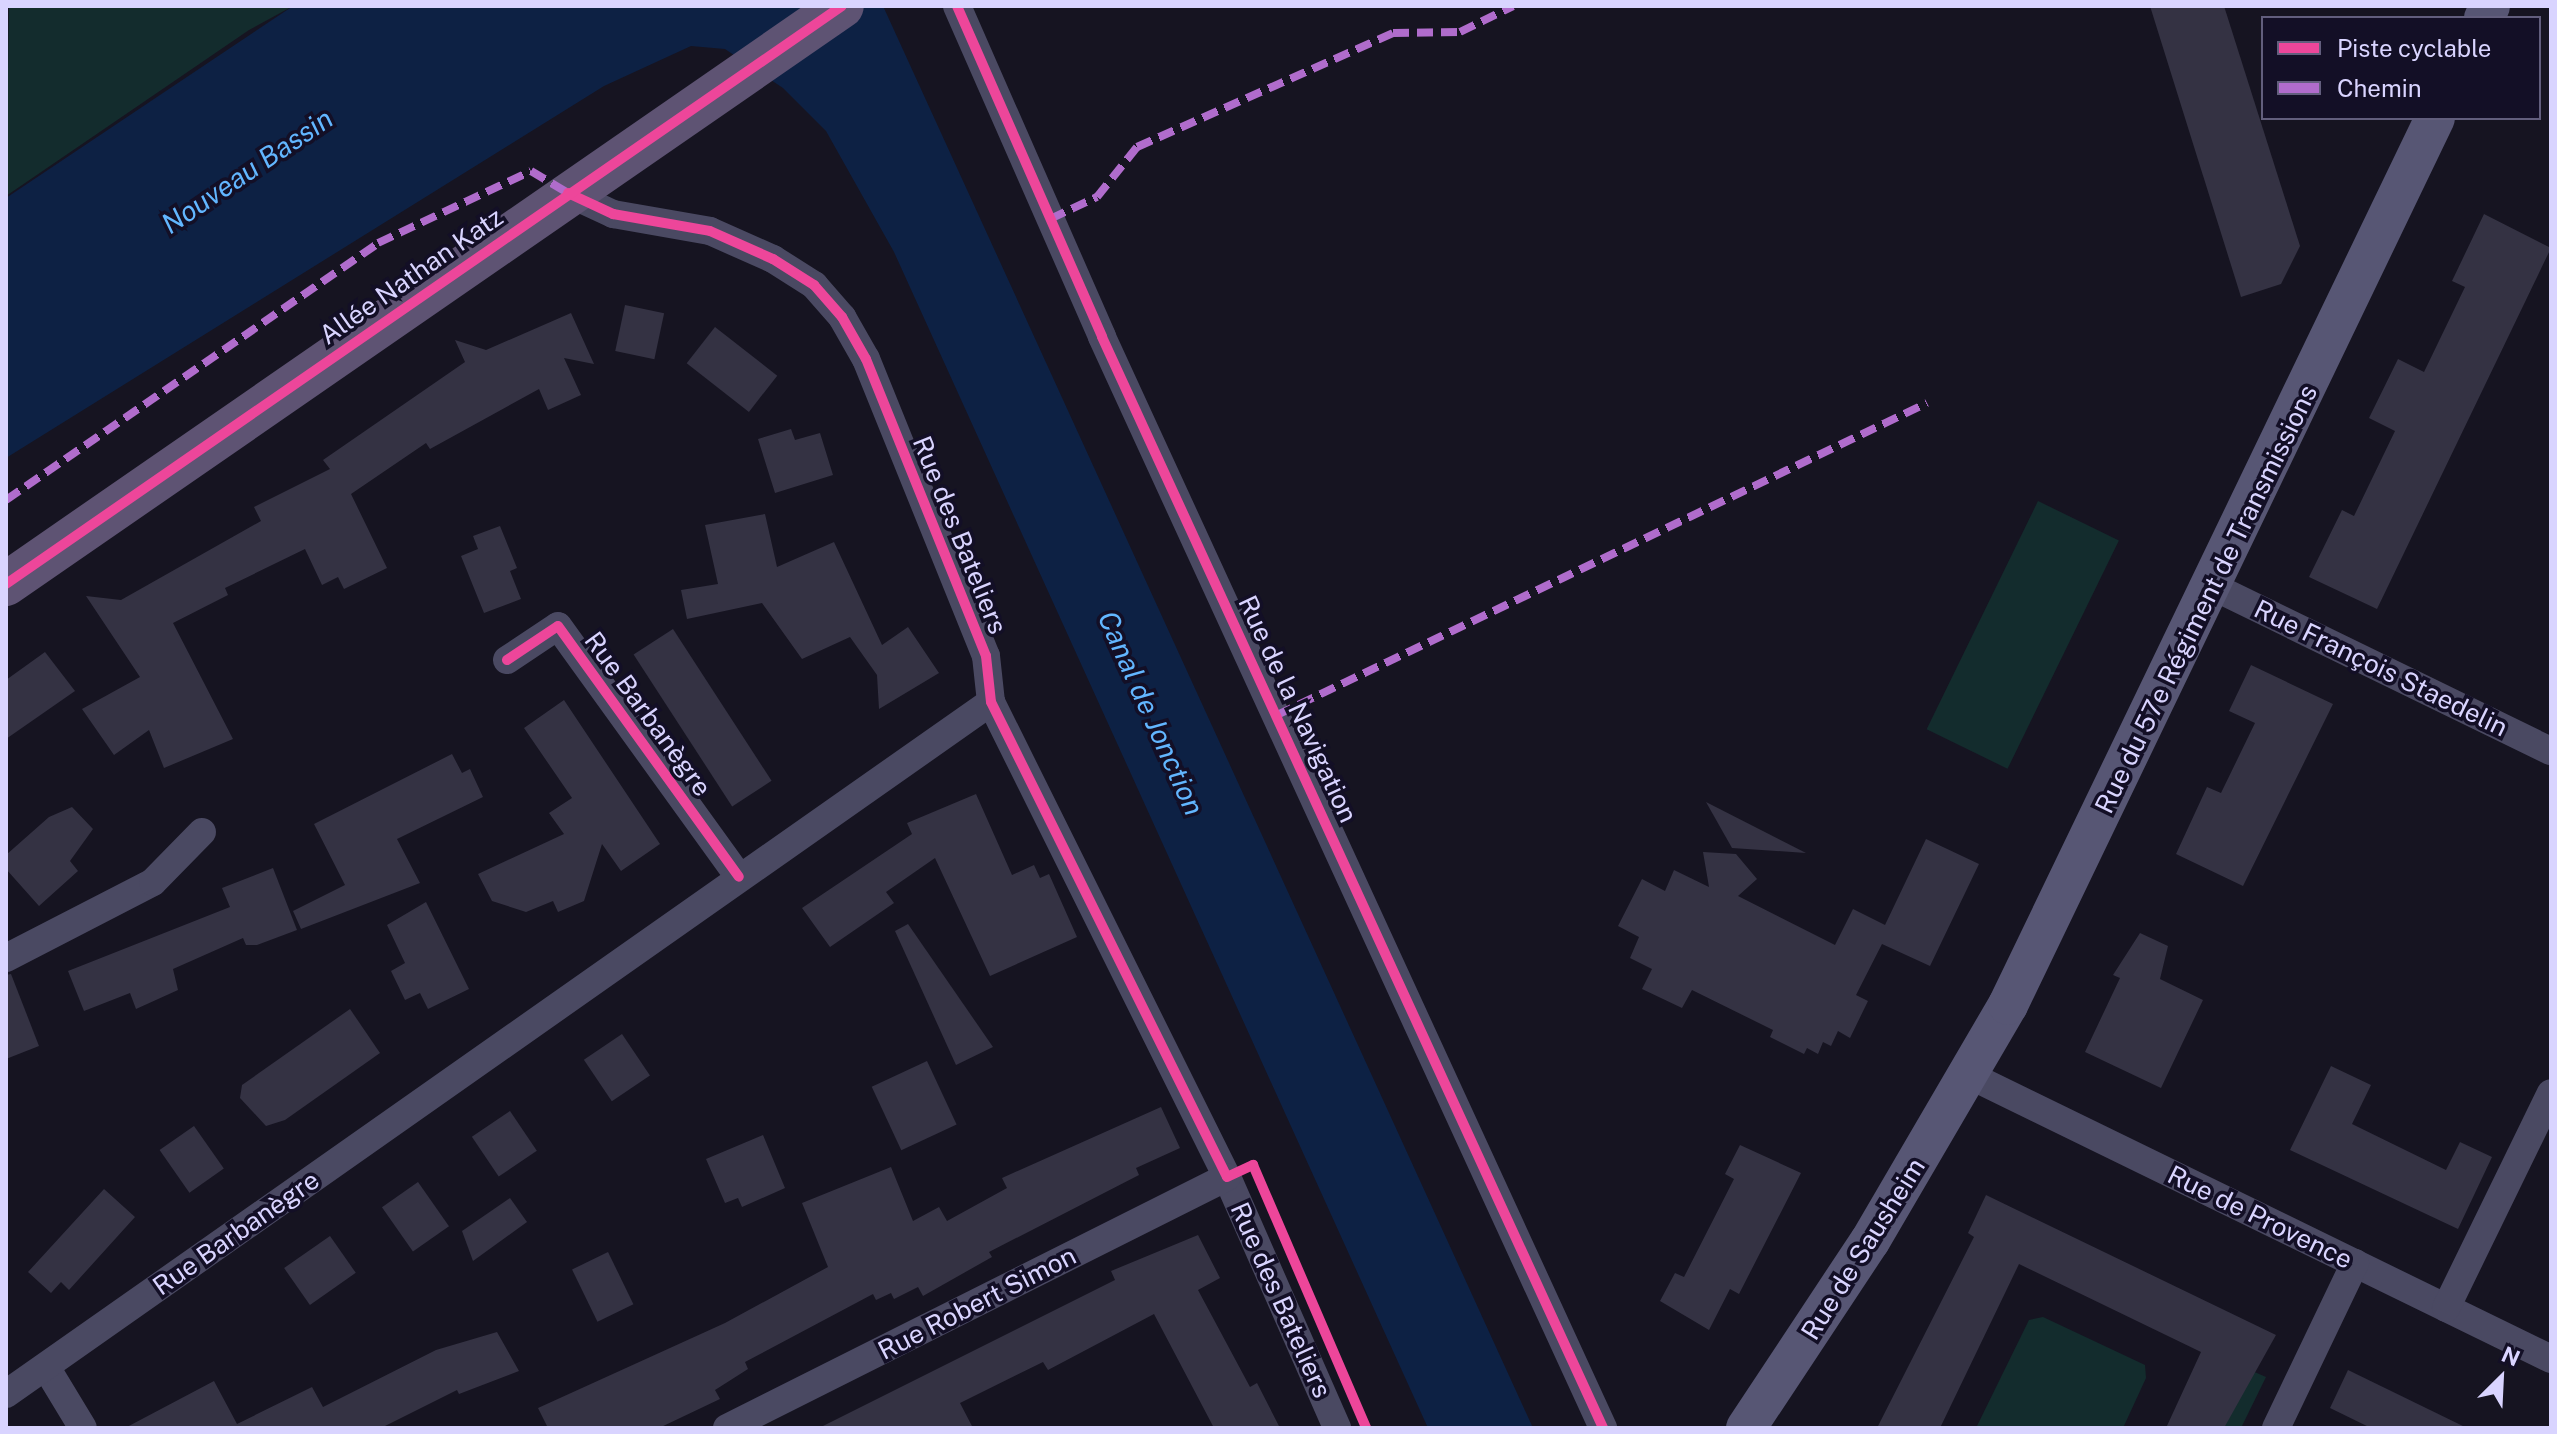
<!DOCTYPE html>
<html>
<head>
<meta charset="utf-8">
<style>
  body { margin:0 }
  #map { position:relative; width:2557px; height:1434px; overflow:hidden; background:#161421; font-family:"Public Sans",sans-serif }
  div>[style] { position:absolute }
  .green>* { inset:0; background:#132c2d; transform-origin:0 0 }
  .water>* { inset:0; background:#0d2144 }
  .building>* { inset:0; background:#343243; transform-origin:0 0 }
  .minor>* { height:28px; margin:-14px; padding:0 14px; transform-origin:14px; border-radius:14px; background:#4a4962 }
  .secondary>* { height:40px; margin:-20px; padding:0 20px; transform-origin:20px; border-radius:20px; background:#575674 }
  .primary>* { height:44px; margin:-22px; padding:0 22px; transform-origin:22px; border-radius:22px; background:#5e5373 }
  .quiet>* { height:8px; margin-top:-4px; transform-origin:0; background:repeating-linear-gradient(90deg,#b06ccc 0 16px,transparent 0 24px) }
  .cycleway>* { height:10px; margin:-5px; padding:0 5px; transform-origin:5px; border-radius:5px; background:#ed469a }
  span { translate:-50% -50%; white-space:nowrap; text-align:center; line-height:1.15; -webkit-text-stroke:7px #130f26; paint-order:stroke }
  .street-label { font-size:26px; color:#d9d4ff }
  .water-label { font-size:28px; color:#62b6ff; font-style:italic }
  .frame { position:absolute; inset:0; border:8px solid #d9d4ff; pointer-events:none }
  .legend { position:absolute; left:2261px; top:16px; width:280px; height:104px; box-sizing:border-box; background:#130f26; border:2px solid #625e7d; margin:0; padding:10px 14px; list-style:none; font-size:24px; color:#d9d4ff }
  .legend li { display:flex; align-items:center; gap:16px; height:40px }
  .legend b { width:40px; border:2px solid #625e7d }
  .north { position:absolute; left:2461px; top:1338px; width:80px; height:80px; -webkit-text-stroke:6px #130f26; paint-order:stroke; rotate:24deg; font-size:22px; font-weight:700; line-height:32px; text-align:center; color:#d9d4ff }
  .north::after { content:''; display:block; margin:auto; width:28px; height:36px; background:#d9d4ff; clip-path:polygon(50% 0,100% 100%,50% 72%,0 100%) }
</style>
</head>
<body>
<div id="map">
  <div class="green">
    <div style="clip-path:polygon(293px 6px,249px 30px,6px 196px,9px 6px)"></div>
    <div style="left:2038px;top:501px;width:90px;height:254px;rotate:26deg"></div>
    <div style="clip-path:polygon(2043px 1317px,2145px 1365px,2146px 1378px,2123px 1428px,1976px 1428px,2029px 1320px)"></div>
    <div style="clip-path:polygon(2250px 1370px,2266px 1377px,2241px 1428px,2222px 1428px)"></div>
  </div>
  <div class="water">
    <div style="clip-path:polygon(293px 6px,883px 6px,1533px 1428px,1428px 1428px,894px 252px,826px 131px,783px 88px,725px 49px,691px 46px,604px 86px,6px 458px,6px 198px)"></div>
  </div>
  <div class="building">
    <div style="clip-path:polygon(2150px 6px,2224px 6px,2300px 246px,2281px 284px,2241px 297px)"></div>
    <div style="clip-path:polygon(2484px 214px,2551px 248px,2377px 609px,2309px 577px,2342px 510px,2354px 516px,2395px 431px,2369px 418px,2398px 359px,2424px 372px,2465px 287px,2452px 281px)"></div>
    <div style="left:625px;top:305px;width:40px;height:47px;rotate:12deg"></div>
    <div style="clip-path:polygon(571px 313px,594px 364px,564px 358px,581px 395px,548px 410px,539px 389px,430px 449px,426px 443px,351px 494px,387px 568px,344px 589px,338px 577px,322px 585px,305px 549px,225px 588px,228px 595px,173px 623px,233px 739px,164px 768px,149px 730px,114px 755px,82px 709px,140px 677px,86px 596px,121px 600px,261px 521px,254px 507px,330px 469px,323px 460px,465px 362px,455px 340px,486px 350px)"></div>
    <div style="left:715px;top:327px;width:79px;height:46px;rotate:38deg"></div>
    <div style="clip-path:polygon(791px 429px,795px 440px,820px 433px,833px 475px,775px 493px,758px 439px)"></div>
    <div style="clip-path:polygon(765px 514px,777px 567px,834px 542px,882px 645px,908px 627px,939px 673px,879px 709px,877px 675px,850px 637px,802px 659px,762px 603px,687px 619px,681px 590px,718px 584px,705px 525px)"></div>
    <div style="clip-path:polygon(500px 526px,517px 568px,510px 571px,521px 599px,484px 613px,461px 556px,478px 549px,473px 536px)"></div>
    <div style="left:673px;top:629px;width:181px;height:47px;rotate:57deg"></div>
    <div style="clip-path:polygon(45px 652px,75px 691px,6px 739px,6px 680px)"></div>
    <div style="clip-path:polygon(2251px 665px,2333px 704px,2243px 886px,2176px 854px,2207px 787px,2221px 793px,2255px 723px,2229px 711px)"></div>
    <div style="clip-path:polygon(564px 700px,660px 844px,621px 871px,602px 844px,584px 901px,558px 912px,553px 901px,526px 912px,492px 901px,478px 874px,564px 834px,549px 813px,572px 798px,524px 728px)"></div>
    <div style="clip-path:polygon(452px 754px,462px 773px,470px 769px,483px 797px,397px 839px,420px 883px,301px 929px,293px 911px,345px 885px,314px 824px)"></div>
    <div style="clip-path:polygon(976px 794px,1012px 875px,1034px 865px,1040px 878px,1049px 874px,1077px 937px,990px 976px,935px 858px,886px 892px,894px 903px,830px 947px,802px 908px,912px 834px,907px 823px)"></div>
    <div style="clip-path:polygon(1706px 802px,1806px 853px,1732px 848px)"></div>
    <div style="clip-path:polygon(72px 807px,93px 829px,70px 861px,78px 871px,39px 906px,6px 869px,6px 855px,49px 817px)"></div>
    <div style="clip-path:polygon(1926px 839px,1979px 864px,1930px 966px,1882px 944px,1856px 995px,1868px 1001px,1850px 1038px,1838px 1031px,1831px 1046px,1823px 1042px,1818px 1054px,1807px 1048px,1804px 1054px,1770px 1037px,1773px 1030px,1692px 990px,1682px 1008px,1642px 989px,1652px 969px,1630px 958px,1639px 937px,1618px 926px,1642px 879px,1665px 891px,1674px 870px,1709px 887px,1703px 852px,1736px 854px,1757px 879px,1738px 896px,1835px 945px,1853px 909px,1885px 925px)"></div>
    <div style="clip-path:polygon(273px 868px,297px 930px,257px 945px,246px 945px,243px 938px,173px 969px,178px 990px,136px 1009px,130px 993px,84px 1011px,68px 971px,230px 907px,222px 888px)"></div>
    <div style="clip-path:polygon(426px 902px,469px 989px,428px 1009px,420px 993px,405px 1000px,391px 971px,405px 963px,387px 925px)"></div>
    <div style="clip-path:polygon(908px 924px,993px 1047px,956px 1065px,895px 931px)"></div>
    <div style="clip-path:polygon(2140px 933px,2168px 946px,2160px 979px,2203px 1000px,2161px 1088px,2085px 1052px,2120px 978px,2113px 975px)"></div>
    <div style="clip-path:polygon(11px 974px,39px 1046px,6px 1059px,6px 975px)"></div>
    <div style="clip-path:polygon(350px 1009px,380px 1053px,285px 1120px,266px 1126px,240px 1098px,242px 1085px)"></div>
    <div style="left:622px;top:1034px;width:50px;height:46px;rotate:56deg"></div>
    <div style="left:927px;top:1061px;width:70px;height:61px;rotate:65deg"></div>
    <div style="clip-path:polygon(2331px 1066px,2371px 1085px,2352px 1124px,2446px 1170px,2460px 1142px,2492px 1157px,2458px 1229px,2290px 1150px)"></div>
    <div style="clip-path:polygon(1161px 1107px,1180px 1148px,1136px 1168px,1139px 1175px,989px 1252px,992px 1257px,923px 1296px,918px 1287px,894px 1299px,891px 1293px,876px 1300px,873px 1294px,745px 1362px,748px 1369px,715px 1390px,720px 1399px,659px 1428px,548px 1428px,538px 1408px,725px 1323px,828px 1267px,802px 1203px,891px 1167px,913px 1221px,939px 1207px,947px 1221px,1007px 1188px,1002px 1178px)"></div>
    <div style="left:510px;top:1111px;width:48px;height:46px;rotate:56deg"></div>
    <div style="left:194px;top:1126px;width:52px;height:42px;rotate:55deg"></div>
    <div style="clip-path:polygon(763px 1135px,785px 1188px,742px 1207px,738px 1198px,725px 1203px,706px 1159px)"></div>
    <div style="clip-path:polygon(1740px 1145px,1801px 1173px,1739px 1294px,1730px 1289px,1709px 1330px,1660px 1301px,1675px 1273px,1684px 1277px,1734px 1179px,1725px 1174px)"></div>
    <div style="left:418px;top:1182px;width:54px;height:44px;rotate:55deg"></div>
    <div style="clip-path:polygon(104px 1189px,135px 1217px,69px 1290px,61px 1282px,51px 1293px,28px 1272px)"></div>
    <div style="clip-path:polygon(1986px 1195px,2276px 1335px,2224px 1428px,2166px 1428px,2201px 1352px,2019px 1264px,1940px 1428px,1877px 1428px,1974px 1237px,1968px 1233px)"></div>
    <div style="clip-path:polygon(510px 1198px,527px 1222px,473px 1261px,462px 1231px)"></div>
    <div style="clip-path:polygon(1198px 1235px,1220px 1278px,1198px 1290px,1250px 1387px,1257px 1383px,1280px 1428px,1214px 1428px,1154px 1314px,1048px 1370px,1043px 1362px,960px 1403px,973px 1428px,819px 1428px,1115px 1280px,1111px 1271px)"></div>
    <div style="left:330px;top:1236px;width:45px;height:56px;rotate:55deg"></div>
    <div style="left:608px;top:1252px;width:58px;height:40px;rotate:64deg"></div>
    <div style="clip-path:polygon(497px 1332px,519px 1371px,459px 1394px,457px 1390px,381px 1428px,125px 1428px,214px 1381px,237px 1424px,312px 1387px,323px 1407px,436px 1350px)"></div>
    <div style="clip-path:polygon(2348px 1370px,2467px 1428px,2371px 1428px,2330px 1408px)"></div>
  </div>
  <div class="minor">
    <div style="left:957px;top:6px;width:361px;rotate:66.3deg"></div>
    <div style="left:1102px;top:337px;width:1201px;rotate:65.33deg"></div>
    <div style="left:568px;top:193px;width:50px;rotate:25deg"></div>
    <div style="left:613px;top:214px;width:98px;rotate:9.9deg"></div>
    <div style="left:710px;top:231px;width:69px;rotate:24deg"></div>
    <div style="left:773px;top:259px;width:49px;rotate:32.4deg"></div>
    <div style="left:814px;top:285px;width:43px;rotate:48.8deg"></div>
    <div style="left:842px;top:317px;width:48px;rotate:60.3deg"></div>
    <div style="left:866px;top:359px;width:320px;rotate:68deg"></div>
    <div style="left:986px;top:656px;width:46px;rotate:83.8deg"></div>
    <div style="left:991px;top:702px;width:530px;rotate:63.58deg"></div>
    <div style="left:1227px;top:1177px;width:274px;rotate:66.3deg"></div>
    <div style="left:2210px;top:585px;width:379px;rotate:26deg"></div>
    <div style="left:507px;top:660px;width:61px;rotate:-33.7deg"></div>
    <div style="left:558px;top:626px;width:309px;rotate:54.2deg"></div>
    <div style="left:6px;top:958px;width:165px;rotate:-27.3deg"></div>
    <div style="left:153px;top:882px;width:70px;rotate:-45.6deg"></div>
    <div style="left:1969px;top:1075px;width:648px;rotate:26.01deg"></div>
    <div style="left:2446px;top:1308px;width:239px;rotate:-64deg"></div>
    <div style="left:46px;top:1367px;width:71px;rotate:58.8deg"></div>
    <div style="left:6px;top:1394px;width:1204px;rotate:-35.09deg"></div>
    <div style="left:727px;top:1428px;width:559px;rotate:-26.66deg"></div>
    <div style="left:2276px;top:1428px;width:183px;rotate:-64.4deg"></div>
  </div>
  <div class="secondary">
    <div style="left:2484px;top:18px;width:13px;rotate:-63deg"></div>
    <div style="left:1746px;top:1428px;width:224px;rotate:-56.5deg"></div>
    <div style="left:1870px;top:1241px;width:273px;rotate:-59.7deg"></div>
    <div style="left:2008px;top:1005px;width:984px;rotate:-64.29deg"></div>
  </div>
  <div class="primary">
    <div style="left:6px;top:584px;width:1016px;rotate:-34.66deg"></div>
  </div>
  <div class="quiet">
    <div style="left:1050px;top:219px;width:52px;rotate:-25.1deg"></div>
    <div style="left:1097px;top:197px;width:64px;rotate:-51.3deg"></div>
    <div style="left:1137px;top:147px;width:280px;rotate:-24deg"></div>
    <div style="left:1393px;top:33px;width:67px;rotate:-0.9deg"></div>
    <div style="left:1460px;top:32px;width:59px;rotate:-26.1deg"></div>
    <div style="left:6px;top:500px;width:452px;rotate:-34.6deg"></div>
    <div style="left:378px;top:243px;width:169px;rotate:-25.2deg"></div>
    <div style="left:531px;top:171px;width:43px;rotate:30.7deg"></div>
    <div style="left:1277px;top:715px;width:721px;rotate:-25.64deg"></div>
  </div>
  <div class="cycleway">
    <div style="left:957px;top:6px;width:361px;rotate:66.3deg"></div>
    <div style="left:1102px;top:337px;width:1201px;rotate:65.33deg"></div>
    <div style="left:568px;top:193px;width:50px;rotate:25deg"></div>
    <div style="left:613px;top:214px;width:98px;rotate:9.9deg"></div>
    <div style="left:710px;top:231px;width:69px;rotate:24deg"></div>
    <div style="left:773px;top:259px;width:49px;rotate:32.4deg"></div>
    <div style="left:814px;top:285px;width:43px;rotate:48.8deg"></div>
    <div style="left:842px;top:317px;width:48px;rotate:60.3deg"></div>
    <div style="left:866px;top:359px;width:320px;rotate:68deg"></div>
    <div style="left:986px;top:656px;width:46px;rotate:83.8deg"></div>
    <div style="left:991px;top:702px;width:530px;rotate:63.58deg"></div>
    <div style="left:1227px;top:1177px;width:29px;rotate:-25deg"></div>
    <div style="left:1253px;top:1165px;width:286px;rotate:66.7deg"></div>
    <div style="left:6px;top:584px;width:1016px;rotate:-34.66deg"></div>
    <div style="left:507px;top:660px;width:61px;rotate:-33.7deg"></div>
    <div style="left:558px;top:626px;width:309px;rotate:54.2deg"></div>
  </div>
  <div class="street-label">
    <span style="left:411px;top:276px;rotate:-35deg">Allée Nathan Katz</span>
    <span style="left:960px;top:535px;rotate:68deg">Rue des Bateliers</span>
    <span style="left:2206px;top:599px;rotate:-64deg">Rue du 57e Régiment de Transmissions</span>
    <span style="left:2381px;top:668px;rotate:26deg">Rue François Staedelin</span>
    <span style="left:1298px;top:709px;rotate:65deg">Rue de la Navigation</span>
    <span style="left:648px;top:714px;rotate:54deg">Rue Barbanègre</span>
    <span style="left:2260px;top:1217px;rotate:26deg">Rue de Provence</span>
    <span style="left:236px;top:1233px;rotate:-35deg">Rue Barbanègre</span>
    <span style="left:1863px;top:1249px;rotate:-58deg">Rue de Sausheim</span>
    <span style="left:1281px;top:1300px;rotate:66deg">Rue des Bateliers</span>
    <span style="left:977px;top:1303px;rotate:-27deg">Rue Robert Simon</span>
  </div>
  <div class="water-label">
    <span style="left:247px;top:171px;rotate:-34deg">Nouveau Bassin</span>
    <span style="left:1151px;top:713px;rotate:66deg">Canal de Jonction</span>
  </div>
  <div class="frame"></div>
  <ul class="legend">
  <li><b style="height:10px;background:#ed469a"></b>Piste cyclable</li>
  <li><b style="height:10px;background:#b06ccc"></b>Chemin</li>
  </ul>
  <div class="north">N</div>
</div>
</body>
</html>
